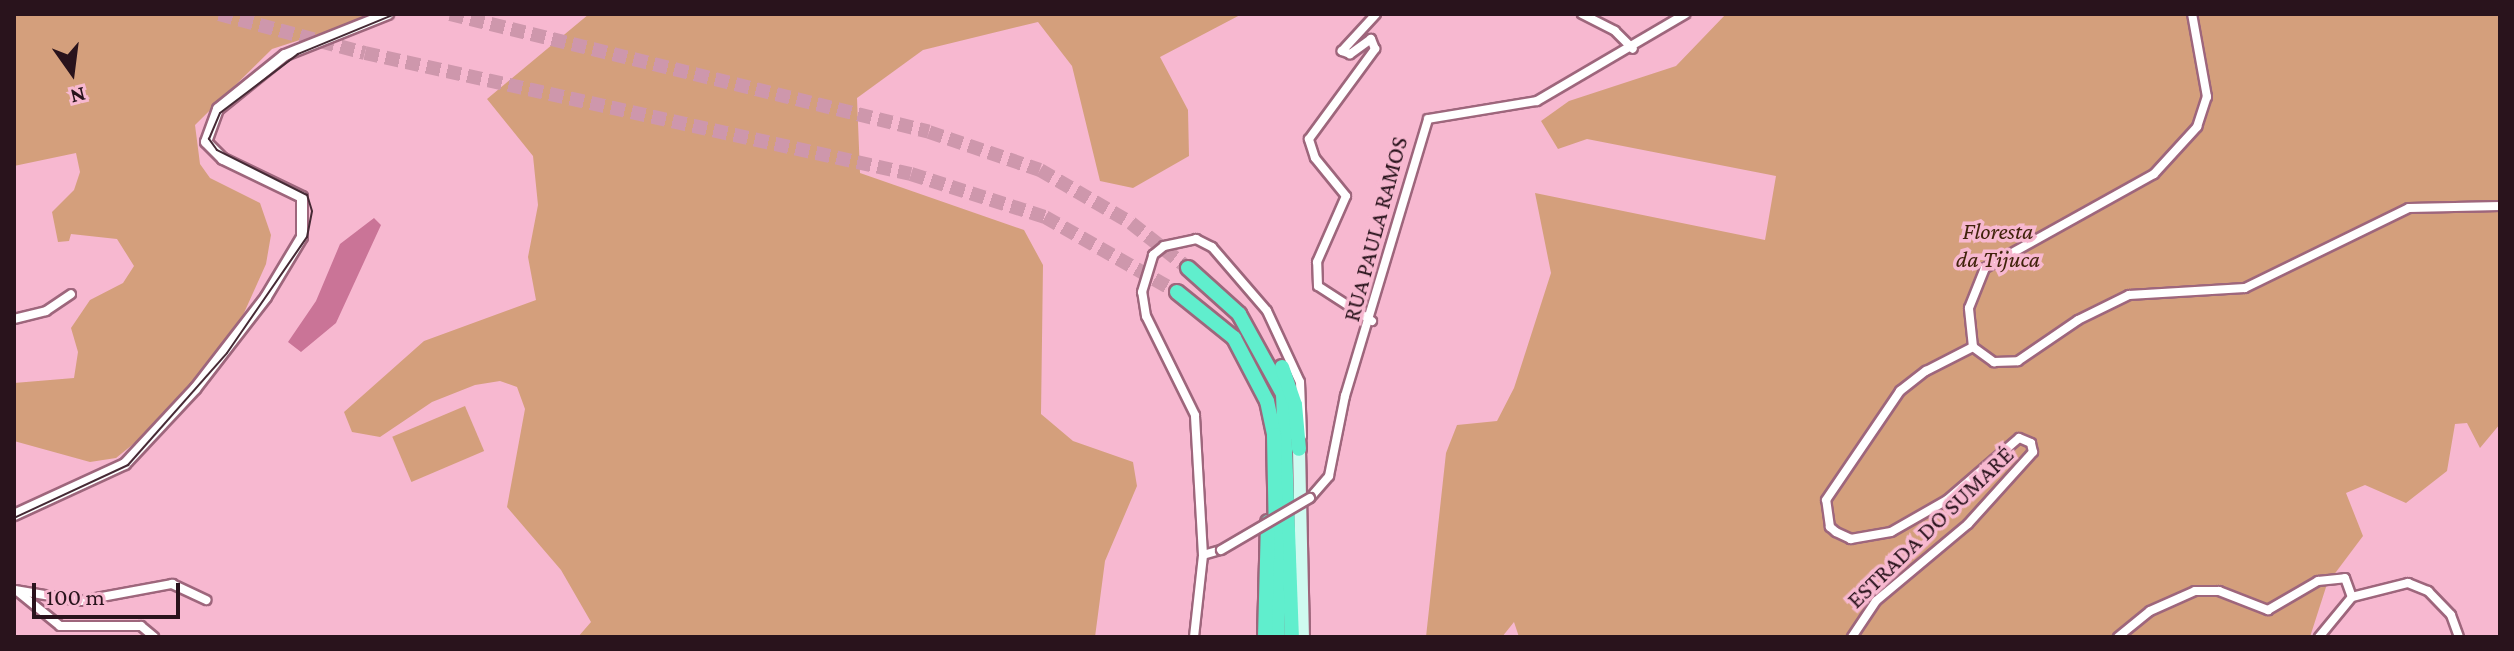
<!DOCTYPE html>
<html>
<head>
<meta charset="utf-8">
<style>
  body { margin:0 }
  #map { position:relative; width:2514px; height:651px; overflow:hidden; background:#f7b8d0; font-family:"Crimson Pro",serif }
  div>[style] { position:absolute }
  .green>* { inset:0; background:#d49f7c; transform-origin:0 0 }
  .building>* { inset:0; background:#ca7497 }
  .motorway-tunnel>* { height:14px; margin-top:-7px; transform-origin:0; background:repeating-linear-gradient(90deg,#ce97ac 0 14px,transparent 0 21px) }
  .roads { filter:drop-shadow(2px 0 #9e667c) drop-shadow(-2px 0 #9e667c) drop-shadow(0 2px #9e667c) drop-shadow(0 -2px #9e667c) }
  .minor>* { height:8px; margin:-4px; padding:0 4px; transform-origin:4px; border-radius:4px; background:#fff }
  .tertiary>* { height:10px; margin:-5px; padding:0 5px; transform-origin:5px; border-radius:5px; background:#fff }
  .secondary>* { height:12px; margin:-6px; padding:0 6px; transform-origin:6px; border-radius:6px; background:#cffaf0 }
  .motorway>* { height:14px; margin:-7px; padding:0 7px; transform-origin:7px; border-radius:7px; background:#60eecd }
  .tram>* { height:2px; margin:-1px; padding:0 1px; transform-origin:1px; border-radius:1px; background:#462a35 }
  .bridges { filter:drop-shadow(2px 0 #9e667c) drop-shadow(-2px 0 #9e667c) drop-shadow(0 2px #9e667c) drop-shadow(0 -2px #9e667c) }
  .minor-bridge>* { height:8px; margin:-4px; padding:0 4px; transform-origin:4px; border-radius:4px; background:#fff }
  span { translate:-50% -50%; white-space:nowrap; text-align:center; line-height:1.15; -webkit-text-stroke:7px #f7b8d0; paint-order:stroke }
  .street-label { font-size:24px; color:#29131c }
  .park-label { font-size:24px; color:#40220b; font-style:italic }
  .frame { position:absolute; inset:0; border:16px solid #29131c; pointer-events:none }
  .north { position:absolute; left:32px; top:32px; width:80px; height:80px; -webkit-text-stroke:6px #f7b8d0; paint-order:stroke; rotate:166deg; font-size:22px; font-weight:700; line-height:32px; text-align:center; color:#29131c }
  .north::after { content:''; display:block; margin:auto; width:28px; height:36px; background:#29131c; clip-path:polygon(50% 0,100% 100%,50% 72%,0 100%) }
  .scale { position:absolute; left:32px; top:583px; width:148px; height:36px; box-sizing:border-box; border:4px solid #29131c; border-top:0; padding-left:10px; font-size:24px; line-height:28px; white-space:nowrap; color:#29131c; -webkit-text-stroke:6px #f7b8d0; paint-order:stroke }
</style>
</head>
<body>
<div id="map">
  <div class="green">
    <div style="clip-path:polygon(14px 14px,380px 14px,272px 49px,195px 125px,200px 164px,210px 178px,260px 203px,271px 235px,266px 264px,235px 333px,179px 407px,116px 458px,90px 462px,14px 441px,14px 383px,74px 378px,78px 352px,71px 328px,90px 300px,123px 283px,134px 266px,117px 239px,71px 234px,69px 241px,58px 242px,52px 212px,74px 190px,80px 172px,76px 153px,14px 166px)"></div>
    <div style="clip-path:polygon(589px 14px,1242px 14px,1160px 57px,1188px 110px,1189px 156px,1133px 188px,1100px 181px,1072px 66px,1038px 22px,923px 50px,857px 98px,860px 173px,1024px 230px,1043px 265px,1041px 414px,1073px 441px,1133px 462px,1137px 486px,1105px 561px,1095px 637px,578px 637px,591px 622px,561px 570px,507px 507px,525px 409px,517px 387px,500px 381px,475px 385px,432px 402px,380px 437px,352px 432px,344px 412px,424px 341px,536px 300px,528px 257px,538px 205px,533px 156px,487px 99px)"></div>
    <div style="clip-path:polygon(1726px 14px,2500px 14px,2500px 424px,2480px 448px,2467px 423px,2455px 424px,2447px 471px,2406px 503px,2365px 485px,2346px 493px,2363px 536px,2327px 584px,2310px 637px,1519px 637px,1514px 622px,1502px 637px,1426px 637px,1446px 453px,1457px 425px,1497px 421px,1514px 388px,1551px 273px,1535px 193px,1765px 240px,1776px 176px,1587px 139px,1558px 149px,1541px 121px,1569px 101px,1676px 66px)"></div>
    <div style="left:465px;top:406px;width:49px;height:79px;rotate:67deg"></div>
  </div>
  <div class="building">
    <div style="clip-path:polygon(374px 218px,381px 225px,336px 323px,301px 352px,288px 342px,316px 301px,340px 244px)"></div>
  </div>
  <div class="motorway-tunnel">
    <div style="left:219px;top:14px;width:151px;rotate:15deg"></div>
    <div style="left:365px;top:53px;width:559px;rotate:12.5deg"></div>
    <div style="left:911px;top:174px;width:141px;rotate:17.8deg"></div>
    <div style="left:1045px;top:217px;width:152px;rotate:29.6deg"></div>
    <div style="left:450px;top:14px;width:493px;rotate:13.8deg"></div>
    <div style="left:929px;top:132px;width:117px;rotate:18.9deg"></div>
    <div style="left:1040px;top:170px;width:105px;rotate:30.2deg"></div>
    <div style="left:1131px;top:223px;width:73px;rotate:38.3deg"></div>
  </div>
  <div class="roads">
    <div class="minor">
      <div style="left:1582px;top:14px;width:37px;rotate:27deg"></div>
      <div style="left:1615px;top:31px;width:25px;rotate:45deg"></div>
      <div style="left:14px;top:319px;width:33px;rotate:-14deg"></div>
      <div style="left:46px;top:311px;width:30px;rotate:-34deg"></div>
      <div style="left:1372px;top:321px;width:64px;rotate:-147.1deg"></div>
      <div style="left:1318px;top:286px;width:24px;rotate:-92deg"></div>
      <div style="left:1317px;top:262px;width:72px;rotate:-66.3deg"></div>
      <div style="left:1346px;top:196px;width:49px;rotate:-129.2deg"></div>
      <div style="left:1315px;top:158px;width:20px;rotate:-108deg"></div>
      <div style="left:1309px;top:139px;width:112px;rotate:-53.7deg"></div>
      <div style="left:1375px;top:49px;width:11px;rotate:-112deg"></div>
      <div style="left:1371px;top:39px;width:26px;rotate:144deg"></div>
      <div style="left:1350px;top:54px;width:9px;rotate:-159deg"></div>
      <div style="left:1342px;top:51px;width:50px;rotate:-47.4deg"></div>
      <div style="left:1973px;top:347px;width:39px;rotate:-96deg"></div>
      <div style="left:1969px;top:308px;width:43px;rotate:-68.2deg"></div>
      <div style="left:1985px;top:268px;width:193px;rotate:-29.1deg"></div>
      <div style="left:2154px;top:174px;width:64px;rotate:-47.5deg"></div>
      <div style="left:2197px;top:127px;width:32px;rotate:-72deg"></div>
      <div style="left:2207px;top:97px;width:84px;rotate:-100.2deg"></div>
      <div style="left:1310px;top:498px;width:29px;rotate:-49deg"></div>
      <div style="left:1329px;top:476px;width:82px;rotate:-78.7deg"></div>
      <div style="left:1345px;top:396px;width:289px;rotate:-73.3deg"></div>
      <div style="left:1428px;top:119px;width:110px;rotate:-9.4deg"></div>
      <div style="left:1537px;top:101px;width:172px;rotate:-30.4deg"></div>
      <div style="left:1203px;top:555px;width:19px;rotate:-16deg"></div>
      <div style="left:15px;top:590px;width:66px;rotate:9.6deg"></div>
      <div style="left:80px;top:601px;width:94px;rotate:-10.5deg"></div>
      <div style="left:172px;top:584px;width:38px;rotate:25deg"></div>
      <div style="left:17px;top:591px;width:55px;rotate:39.1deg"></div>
      <div style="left:60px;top:626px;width:81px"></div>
      <div style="left:141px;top:626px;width:17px;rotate:40deg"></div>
      <div style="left:2352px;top:597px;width:58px;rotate:-14deg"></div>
      <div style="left:2408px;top:583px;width:22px;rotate:22deg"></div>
      <div style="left:2428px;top:591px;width:33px;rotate:46deg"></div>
      <div style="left:2451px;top:615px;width:23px;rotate:70deg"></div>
      <div style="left:1194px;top:637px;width:82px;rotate:-83.7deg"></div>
      <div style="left:1203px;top:555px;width:140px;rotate:-93.3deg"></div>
      <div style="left:1195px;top:415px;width:110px;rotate:-116.3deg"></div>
      <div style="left:1146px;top:316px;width:24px;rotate:-99deg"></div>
      <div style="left:1142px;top:292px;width:39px;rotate:-73deg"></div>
      <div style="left:1153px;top:255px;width:14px;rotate:-39deg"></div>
      <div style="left:1164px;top:246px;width:33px;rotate:-12deg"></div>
      <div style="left:1196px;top:239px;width:18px;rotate:27deg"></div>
      <div style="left:1212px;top:247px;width:84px;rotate:49.3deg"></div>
      <div style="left:1267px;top:311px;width:78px;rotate:65.1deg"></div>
      <div style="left:1300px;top:382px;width:54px;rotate:87.9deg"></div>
      <div style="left:1852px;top:637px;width:43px;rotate:-56.3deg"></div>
      <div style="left:1876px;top:601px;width:120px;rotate:-39.9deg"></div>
      <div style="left:1968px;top:524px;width:97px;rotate:-47.9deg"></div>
      <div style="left:2033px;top:452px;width:9px;rotate:-103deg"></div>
      <div style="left:2031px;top:443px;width:13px;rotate:-157deg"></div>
      <div style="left:2019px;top:438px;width:95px;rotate:139.3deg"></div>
      <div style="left:1947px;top:500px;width:64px;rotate:150.3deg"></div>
      <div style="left:1891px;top:532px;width:41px;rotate:170.1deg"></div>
      <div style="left:1851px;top:539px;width:17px;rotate:-155deg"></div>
      <div style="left:1836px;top:532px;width:8px;rotate:-140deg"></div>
      <div style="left:1830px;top:527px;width:27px;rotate:-98deg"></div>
      <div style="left:1826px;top:500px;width:132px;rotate:-55.8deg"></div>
      <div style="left:1900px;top:391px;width:33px;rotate:-38deg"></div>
      <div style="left:1926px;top:371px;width:53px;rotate:-27.1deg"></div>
      <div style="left:1973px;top:347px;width:26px;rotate:36deg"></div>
      <div style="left:1994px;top:362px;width:24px;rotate:-2deg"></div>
      <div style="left:2018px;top:361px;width:73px;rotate:-34.3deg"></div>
      <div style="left:2078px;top:320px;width:57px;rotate:-26.1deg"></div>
      <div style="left:2129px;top:295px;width:116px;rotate:-3.5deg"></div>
      <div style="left:2245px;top:288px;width:182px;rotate:-26deg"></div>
      <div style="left:2409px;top:208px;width:91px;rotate:-1.3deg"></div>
      <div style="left:2118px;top:637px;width:41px;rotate:-39.1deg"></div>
      <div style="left:2150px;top:611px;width:49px;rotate:-24deg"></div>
      <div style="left:2195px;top:591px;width:24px"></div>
      <div style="left:2219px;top:591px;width:53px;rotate:21.2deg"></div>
      <div style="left:2268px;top:610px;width:58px;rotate:-30.1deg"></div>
      <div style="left:2318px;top:581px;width:27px;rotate:-6deg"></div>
      <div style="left:2345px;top:578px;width:20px;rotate:70deg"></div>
      <div style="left:2352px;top:597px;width:52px;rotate:129.5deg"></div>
    </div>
    <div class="tertiary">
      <div style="left:14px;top:515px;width:122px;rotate:-24.7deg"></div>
      <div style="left:125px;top:464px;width:103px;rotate:-47deg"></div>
      <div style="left:195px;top:389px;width:116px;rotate:-52.3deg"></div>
      <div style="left:266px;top:297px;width:70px;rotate:-59deg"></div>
      <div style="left:302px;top:237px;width:40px;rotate:-90deg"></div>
      <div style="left:302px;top:197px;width:88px;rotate:-154.3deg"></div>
      <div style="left:223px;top:159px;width:24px;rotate:-135deg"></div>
      <div style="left:206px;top:142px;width:35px;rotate:-70deg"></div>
      <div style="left:218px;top:109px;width:86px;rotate:-38.9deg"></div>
      <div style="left:285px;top:55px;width:111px;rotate:-21.7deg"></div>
    </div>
    <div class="secondary">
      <div style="left:1299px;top:449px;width:188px;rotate:88.8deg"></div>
    </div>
    <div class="motorway">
      <div style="left:1188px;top:268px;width:69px;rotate:42deg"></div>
      <div style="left:1239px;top:314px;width:91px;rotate:61.2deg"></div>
      <div style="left:1283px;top:394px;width:243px;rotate:87.9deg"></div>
      <div style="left:1177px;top:292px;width:73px;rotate:38.9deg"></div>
      <div style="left:1234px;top:338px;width:71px;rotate:62.4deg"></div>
      <div style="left:1267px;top:401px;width:35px;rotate:78deg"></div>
      <div style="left:1274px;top:435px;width:202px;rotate:88.9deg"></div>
      <div style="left:1282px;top:367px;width:40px;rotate:71.1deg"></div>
      <div style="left:1295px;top:405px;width:44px;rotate:84.8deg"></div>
      <div style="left:1265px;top:637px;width:115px;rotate:-88.5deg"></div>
    </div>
  </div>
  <div class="tram">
    <div style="left:14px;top:518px;width:126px;rotate:-24.9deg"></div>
    <div style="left:128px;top:465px;width:149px;rotate:-48.5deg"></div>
    <div style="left:227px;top:353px;width:141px;rotate:-55.4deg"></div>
    <div style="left:307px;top:237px;width:26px;rotate:-79deg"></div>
    <div style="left:312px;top:211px;width:17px;rotate:-107deg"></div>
    <div style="left:307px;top:195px;width:101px;rotate:-153.4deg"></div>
    <div style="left:217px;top:150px;width:14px;rotate:-126deg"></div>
    <div style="left:209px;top:139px;width:28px;rotate:-67deg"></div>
    <div style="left:220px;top:113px;width:98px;rotate:-37.1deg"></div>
    <div style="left:298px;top:54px;width:105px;rotate:-22.4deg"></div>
  </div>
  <div class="bridges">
    <div class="minor-bridge">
      <div style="left:1221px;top:550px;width:103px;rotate:-30.3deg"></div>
    </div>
  </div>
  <div class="street-label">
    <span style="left:1375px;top:229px;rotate:-75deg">RUA PAULA RAMOS</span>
    <span style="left:1930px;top:527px;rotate:-44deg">ESTRADA DO SUMARÉ</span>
  </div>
  <div class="park-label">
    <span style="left:1998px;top:245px">Floresta<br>da Tijuca</span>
  </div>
  <div class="frame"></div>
  <div class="north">N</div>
  <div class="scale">100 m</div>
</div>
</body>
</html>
